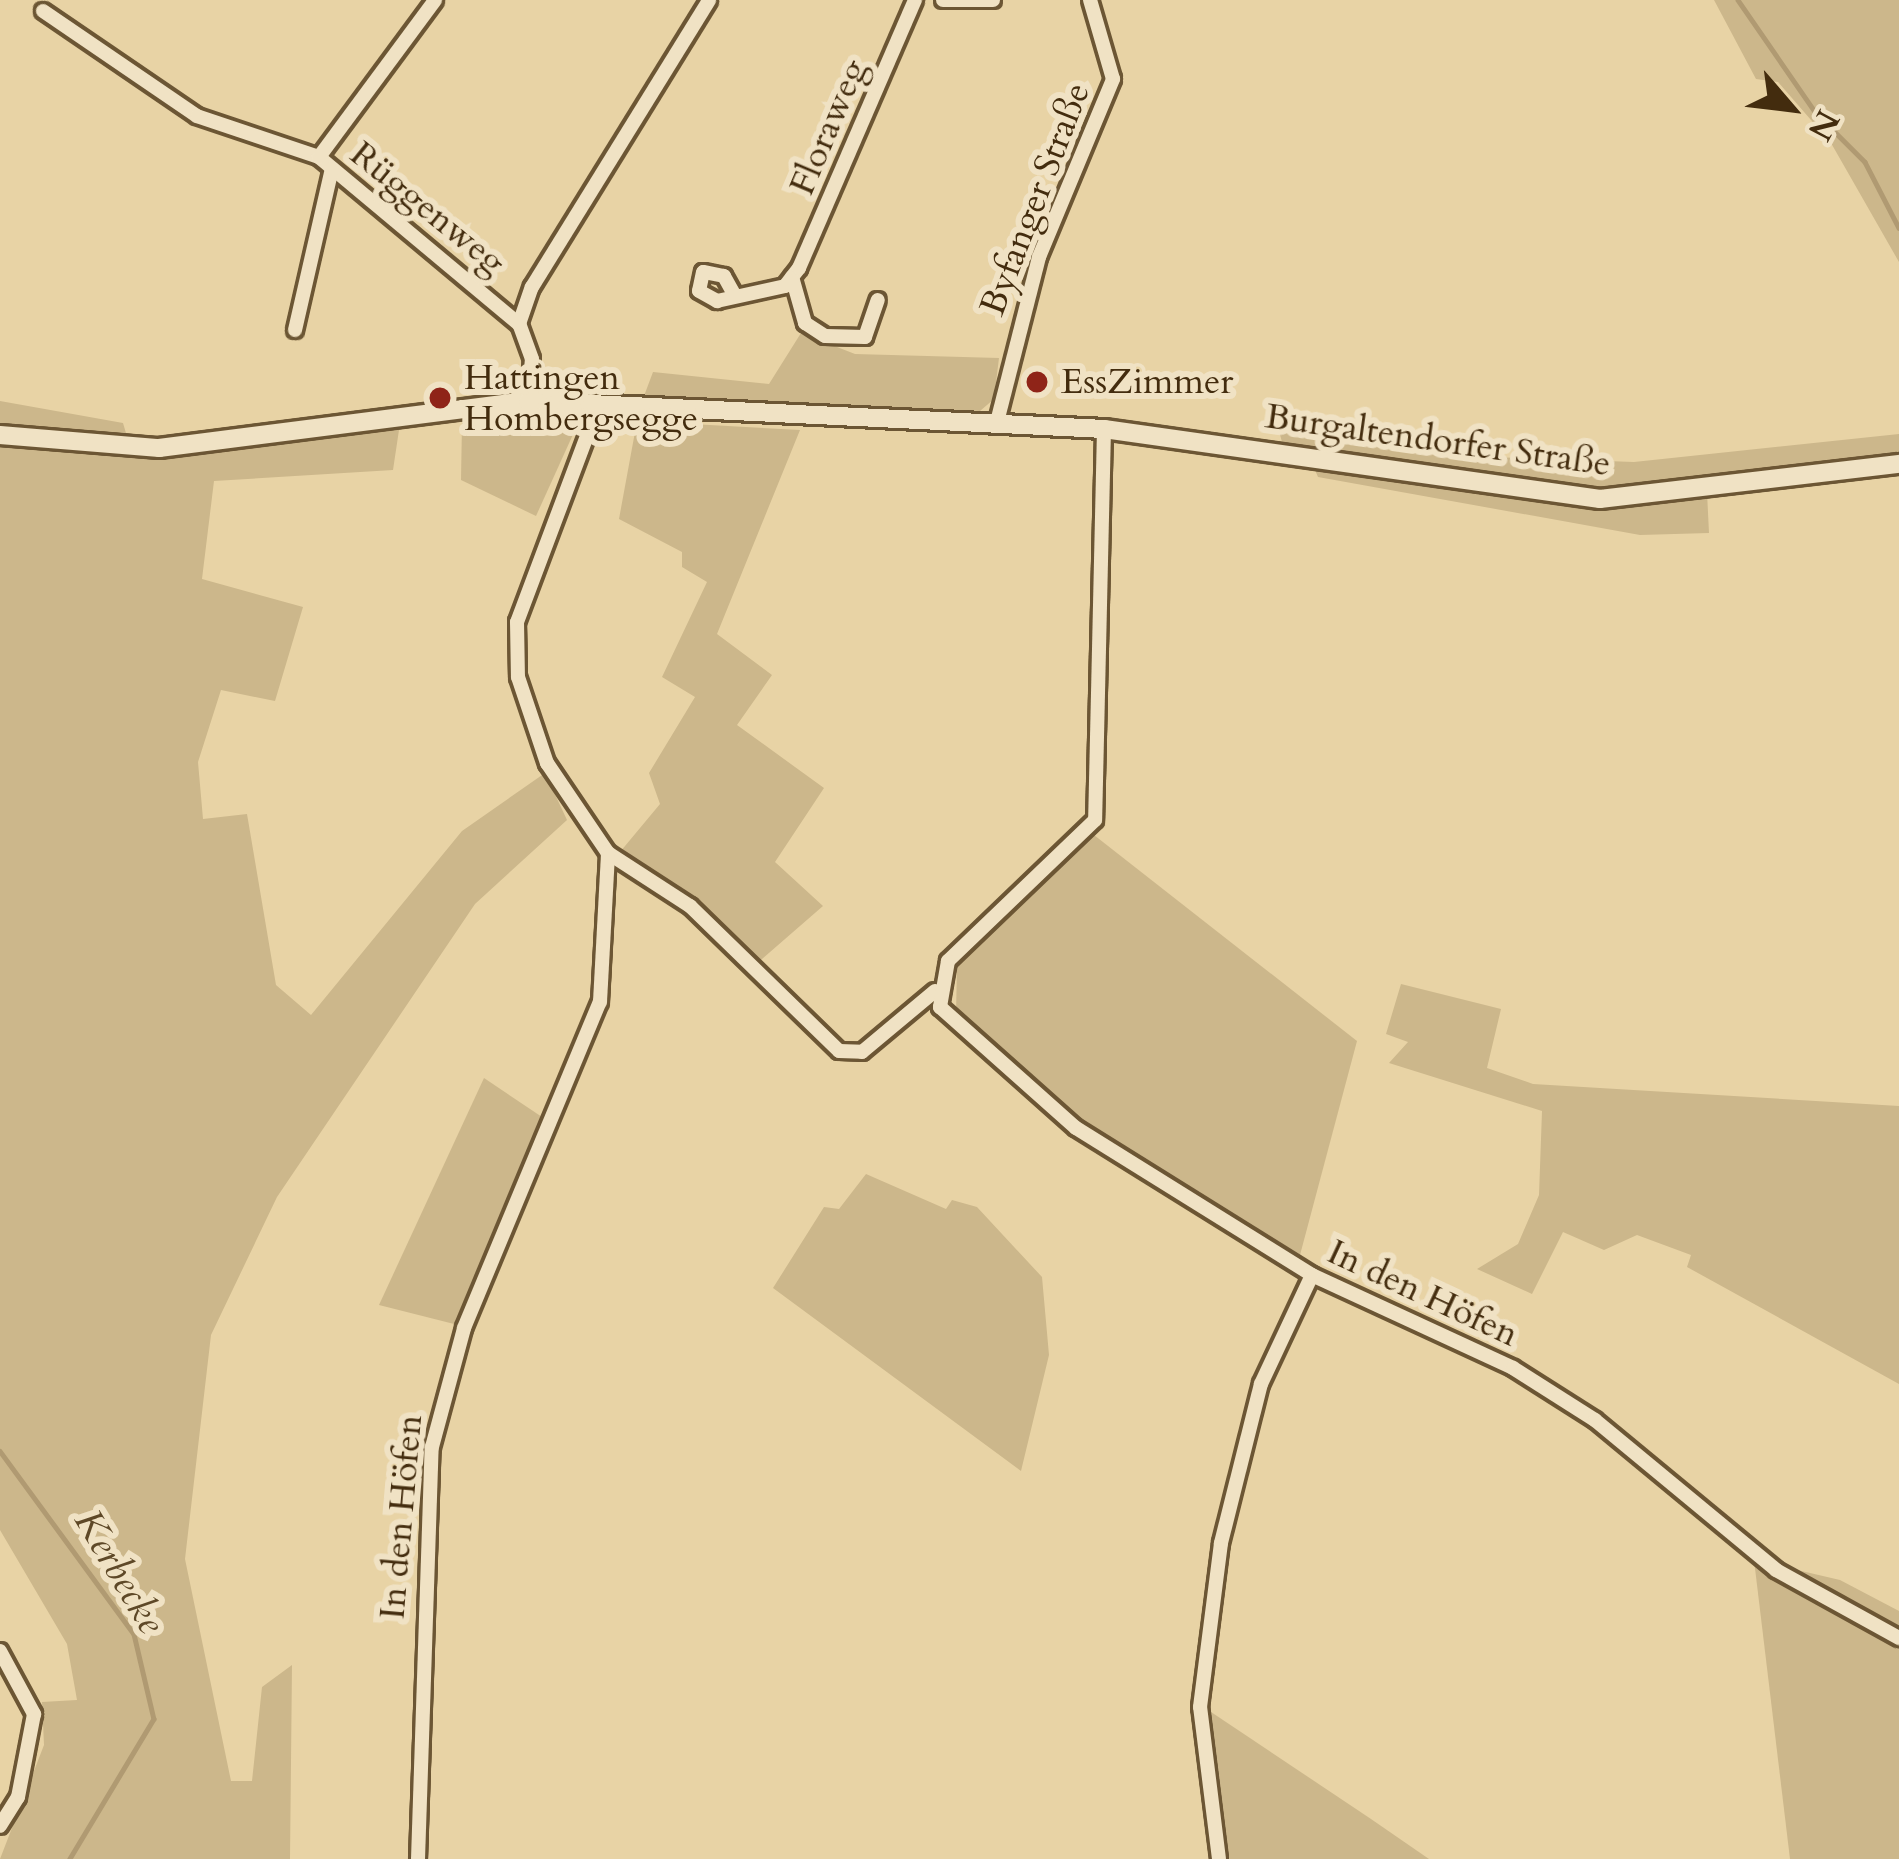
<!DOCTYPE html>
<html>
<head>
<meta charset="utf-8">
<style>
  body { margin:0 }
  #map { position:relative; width:1899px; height:1859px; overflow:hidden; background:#e8d3a5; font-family:Cardo,serif }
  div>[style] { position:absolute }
  .green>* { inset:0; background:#ccb78b }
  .stream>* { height:4.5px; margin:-2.25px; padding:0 2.25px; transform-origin:2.25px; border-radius:2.25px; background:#b09a72 }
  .roads { filter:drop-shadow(3px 0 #6c5634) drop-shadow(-3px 0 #6c5634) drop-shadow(0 3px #6c5634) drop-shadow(0 -3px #6c5634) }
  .street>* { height:14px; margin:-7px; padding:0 7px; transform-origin:7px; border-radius:7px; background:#f0e2c4 }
  .secondary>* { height:18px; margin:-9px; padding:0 9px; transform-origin:9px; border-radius:9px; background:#f0e2c4 }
  .dots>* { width:33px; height:33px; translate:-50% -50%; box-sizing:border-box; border:6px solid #f0e2c4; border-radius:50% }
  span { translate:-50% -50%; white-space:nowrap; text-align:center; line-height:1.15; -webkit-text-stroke:12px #f0e2c4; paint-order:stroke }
  .street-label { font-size:36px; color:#432c0e }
  .poi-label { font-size:36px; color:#432c0e }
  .left { translate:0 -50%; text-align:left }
  .water-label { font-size:39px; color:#5e4827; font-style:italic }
  .north { position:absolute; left:1731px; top:48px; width:120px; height:120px; -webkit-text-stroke:9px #f0e2c4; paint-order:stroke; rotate:118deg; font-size:33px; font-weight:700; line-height:48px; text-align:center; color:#432c0e }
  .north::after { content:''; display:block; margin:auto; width:42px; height:54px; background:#432c0e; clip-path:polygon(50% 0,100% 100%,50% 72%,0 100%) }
</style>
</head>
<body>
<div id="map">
  <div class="green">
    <div style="clip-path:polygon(1714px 0,1899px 0,1899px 262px,1831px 143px,1778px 82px,1756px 79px)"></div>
    <div style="clip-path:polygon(801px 333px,855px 354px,999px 358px,994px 399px,980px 411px,644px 396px,653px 372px,769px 384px)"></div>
    <div style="clip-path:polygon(0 401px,123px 423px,133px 457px,399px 430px,393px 470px,214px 481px,202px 579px,303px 607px,275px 701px,221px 690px,198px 762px,203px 819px,247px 814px,276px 985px,311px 1015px,462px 831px,545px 773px,567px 820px,475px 904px,277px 1197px,211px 1335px,185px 1559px,231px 1781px,252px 1781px,262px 1687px,292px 1665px,290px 1859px,0 1859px,44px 1745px,42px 1702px,77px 1700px,67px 1644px,0 1530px)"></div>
    <div style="clip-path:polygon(580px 419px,536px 516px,461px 480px,462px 423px)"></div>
    <div style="clip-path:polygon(637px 421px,800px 430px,717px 634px,772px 675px,737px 725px,824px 788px,775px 862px,823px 906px,754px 966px,697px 904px,620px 852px,660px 804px,649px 773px,695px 697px,662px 677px,707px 582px,682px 567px,682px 552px,619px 519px)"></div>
    <div style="clip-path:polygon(1279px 431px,1466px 456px,1634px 462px,1899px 434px,1899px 454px,1654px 496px,1282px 442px)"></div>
    <div style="clip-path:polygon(1309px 456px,1555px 496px,1707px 492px,1709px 533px,1640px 535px,1318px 477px)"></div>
    <div style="clip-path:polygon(1094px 835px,1357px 1041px,1300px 1255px,1047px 1101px,956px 1014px,957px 966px)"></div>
    <div style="clip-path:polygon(1401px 984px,1501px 1009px,1487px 1068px,1533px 1084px,1899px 1106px,1899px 1384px,1687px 1267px,1691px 1255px,1637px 1235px,1604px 1250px,1563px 1232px,1532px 1294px,1477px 1269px,1518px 1244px,1539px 1195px,1542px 1111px,1389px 1063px,1408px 1042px,1386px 1034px)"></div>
    <div style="clip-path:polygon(484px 1078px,545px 1119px,462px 1326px,379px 1305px)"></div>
    <div style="clip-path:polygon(866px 1174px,946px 1209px,952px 1200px,977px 1207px,1042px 1277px,1049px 1355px,1021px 1471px,773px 1288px,824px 1207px,839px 1209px)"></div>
    <div style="clip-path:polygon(1754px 1560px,1840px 1580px,1899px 1611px,1899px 1859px,1790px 1859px)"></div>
    <div style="clip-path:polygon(1205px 1708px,1371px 1819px,1429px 1859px,1223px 1859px)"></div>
  </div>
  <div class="stream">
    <div style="left:1738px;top:0;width:137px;rotate:55.4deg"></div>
    <div style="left:1816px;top:113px;width:69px;rotate:45deg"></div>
    <div style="left:1865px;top:162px;width:74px;rotate:62.7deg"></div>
    <div style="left:0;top:1451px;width:227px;rotate:53.8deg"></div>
    <div style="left:134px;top:1634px;width:87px;rotate:76.8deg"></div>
    <div style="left:154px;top:1719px;width:163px;rotate:121deg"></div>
  </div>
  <div class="roads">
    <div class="street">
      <div style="left:943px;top:0;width:50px"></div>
      <div style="left:43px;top:11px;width:186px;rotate:34.3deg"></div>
      <div style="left:197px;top:116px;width:129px;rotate:18.6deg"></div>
      <div style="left:319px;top:157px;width:261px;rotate:39.9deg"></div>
      <div style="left:319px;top:157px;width:195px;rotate:-53.5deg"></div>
      <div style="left:792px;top:277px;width:48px;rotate:74.2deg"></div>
      <div style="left:805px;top:323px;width:24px;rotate:33deg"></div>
      <div style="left:825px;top:336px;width:40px;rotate:1.4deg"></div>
      <div style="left:865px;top:337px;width:39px;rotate:-71deg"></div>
      <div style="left:735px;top:296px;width:23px;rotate:-119deg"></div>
      <div style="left:724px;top:276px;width:21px;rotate:-169deg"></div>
      <div style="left:703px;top:272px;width:19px;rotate:102deg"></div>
      <div style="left:699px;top:291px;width:21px;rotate:29deg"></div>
      <div style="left:717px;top:301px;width:70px;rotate:-12.4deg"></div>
      <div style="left:785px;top:286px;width:23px;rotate:-52deg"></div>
      <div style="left:799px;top:268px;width:292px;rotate:-66.6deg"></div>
      <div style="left:295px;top:330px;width:165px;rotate:-77.1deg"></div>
      <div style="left:528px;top:401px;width:42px;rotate:-84.6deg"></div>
      <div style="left:532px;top:359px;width:37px;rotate:-110deg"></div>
      <div style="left:519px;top:324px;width:39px;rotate:-71deg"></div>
      <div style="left:532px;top:287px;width:337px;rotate:-58.3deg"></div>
      <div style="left:599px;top:404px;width:233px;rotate:110.6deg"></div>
      <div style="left:517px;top:622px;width:55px;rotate:89deg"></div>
      <div style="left:518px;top:677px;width:91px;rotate:71.4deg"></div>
      <div style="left:547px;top:763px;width:109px;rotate:55.9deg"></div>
      <div style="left:608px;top:853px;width:98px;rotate:32.9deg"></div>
      <div style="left:690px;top:906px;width:208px;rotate:44.2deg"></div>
      <div style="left:839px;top:1051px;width:23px;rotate:2deg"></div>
      <div style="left:862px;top:1052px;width:95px;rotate:-39.9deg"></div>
      <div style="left:997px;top:422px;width:170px;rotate:-75.7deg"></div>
      <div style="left:1039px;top:257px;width:193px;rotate:-67.4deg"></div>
      <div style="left:1113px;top:79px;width:82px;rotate:-106.2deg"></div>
      <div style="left:1104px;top:429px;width:391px;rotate:91.3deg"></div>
      <div style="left:1095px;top:820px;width:204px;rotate:136.2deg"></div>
      <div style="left:948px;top:961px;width:47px;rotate:99.9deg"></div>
      <div style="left:940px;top:1007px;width:182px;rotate:41.7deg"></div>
      <div style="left:1076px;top:1128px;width:278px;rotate:31.9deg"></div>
      <div style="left:1312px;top:1275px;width:221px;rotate:24.8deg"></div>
      <div style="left:1513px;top:1368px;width:97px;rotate:32.4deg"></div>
      <div style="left:1595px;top:1420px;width:235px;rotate:39.6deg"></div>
      <div style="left:1776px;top:1570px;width:141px;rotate:28.9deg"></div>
      <div style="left:0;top:1651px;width:72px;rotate:61.6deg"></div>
      <div style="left:34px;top:1714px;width:85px;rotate:100.9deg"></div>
      <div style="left:18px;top:1797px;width:34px;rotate:122deg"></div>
      <div style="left:418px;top:1859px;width:412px;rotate:-88.1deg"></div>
      <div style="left:432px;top:1447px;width:123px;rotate:-74.9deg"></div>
      <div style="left:464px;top:1328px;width:353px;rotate:-67.4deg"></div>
      <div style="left:600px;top:1002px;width:149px;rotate:-86.9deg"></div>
      <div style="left:1219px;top:1859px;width:153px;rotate:-97.1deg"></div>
      <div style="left:1200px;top:1707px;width:165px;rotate:-82.7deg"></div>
      <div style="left:1221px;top:1543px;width:164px;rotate:-75.9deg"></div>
      <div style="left:1261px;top:1384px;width:120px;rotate:-64.9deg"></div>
    </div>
    <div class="secondary">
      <div style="left:0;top:435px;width:160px;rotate:4.7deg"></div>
      <div style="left:159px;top:448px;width:372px;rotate:-7.3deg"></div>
      <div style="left:528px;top:401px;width:577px;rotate:2.78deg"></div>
      <div style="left:1104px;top:429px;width:501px;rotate:8.03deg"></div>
      <div style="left:1600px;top:499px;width:301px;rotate:-6.7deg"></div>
    </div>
  </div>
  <div class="dots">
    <div style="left:1037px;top:382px;background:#8f2418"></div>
    <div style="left:440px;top:398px;background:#8f2418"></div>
  </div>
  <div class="street-label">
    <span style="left:828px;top:127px;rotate:-67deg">Floraweg</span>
    <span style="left:1035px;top:199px;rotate:-69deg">Byfanger Straße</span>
    <span style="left:428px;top:208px;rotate:39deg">Rüggenweg</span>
    <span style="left:1438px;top:440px;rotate:8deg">Burgaltendorfer Straße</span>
    <span style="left:1423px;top:1293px;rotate:25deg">In den Höfen</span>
    <span style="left:401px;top:1517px;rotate:-85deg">In den Höfen</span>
  </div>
  <div class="poi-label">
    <span class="left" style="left:464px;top:398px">Hattingen<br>Hombergsegge</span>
    <span class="left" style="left:1061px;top:382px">EssZimmer</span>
  </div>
  <div class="water-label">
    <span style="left:119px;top:1572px;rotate:59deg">Kerbecke</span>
  </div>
  <div class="north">N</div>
</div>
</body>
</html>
